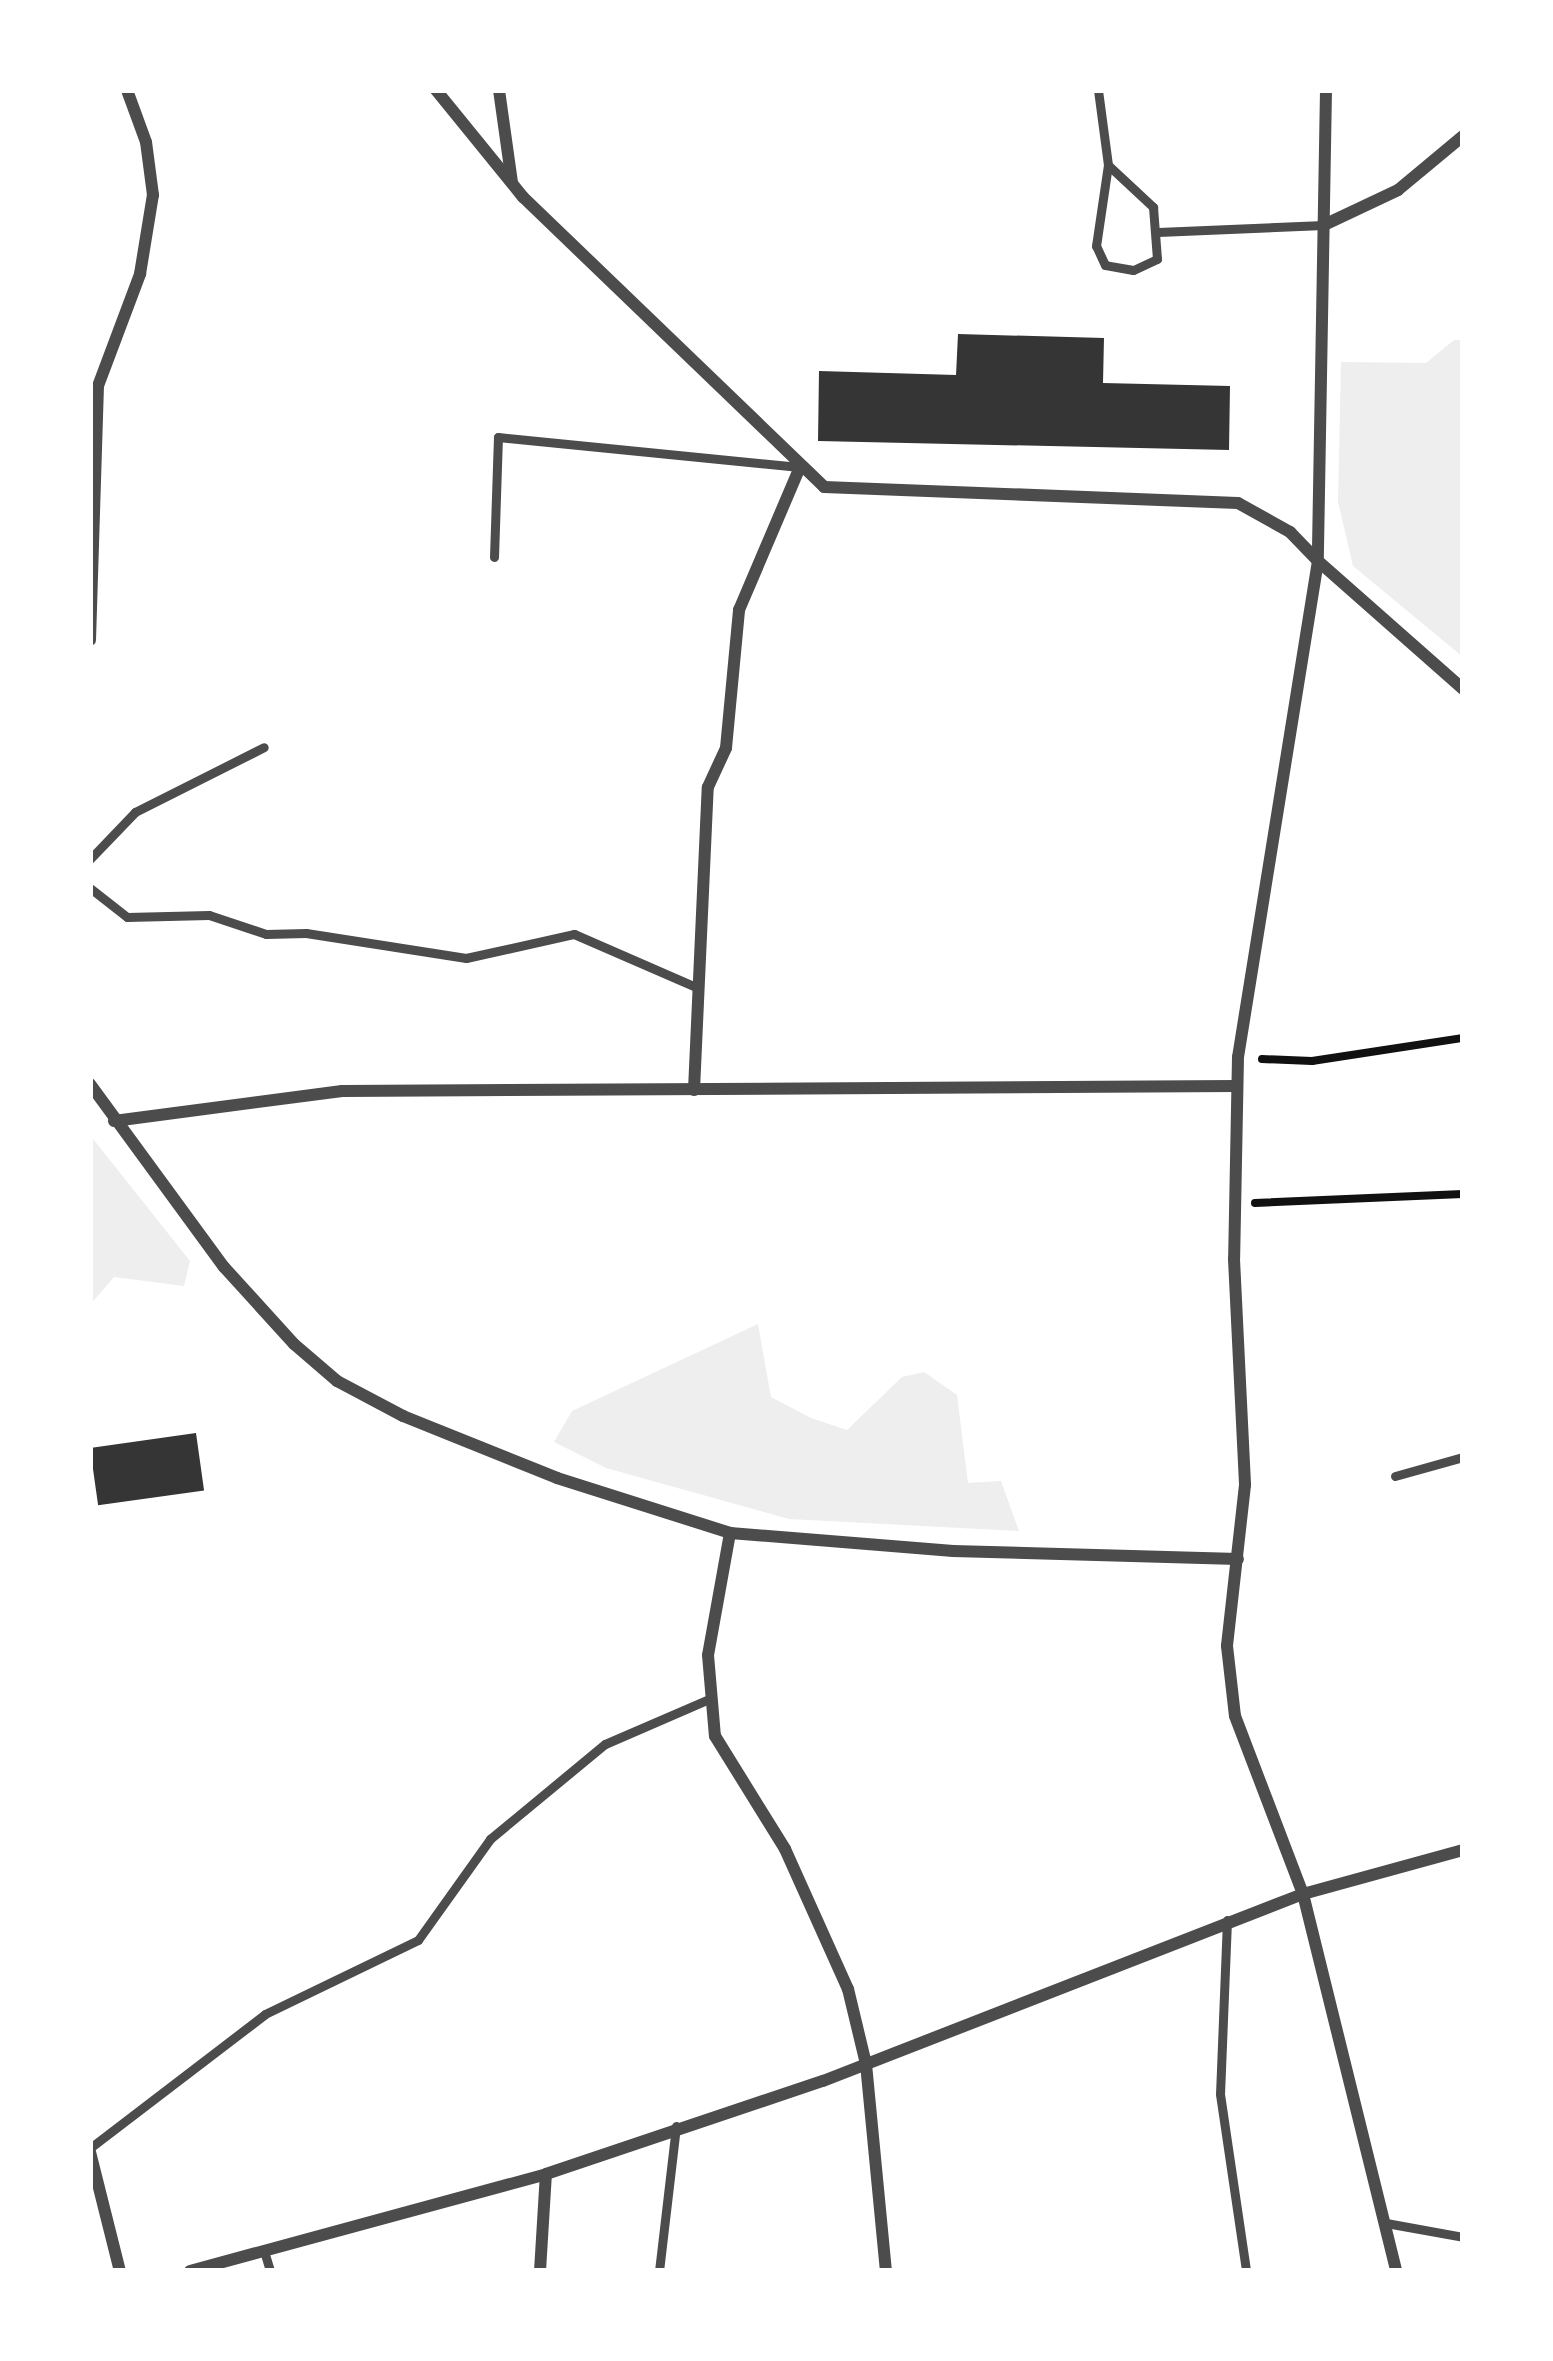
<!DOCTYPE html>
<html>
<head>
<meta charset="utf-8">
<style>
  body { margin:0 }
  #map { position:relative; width:1553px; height:2361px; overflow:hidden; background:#fff; font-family:Rubik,sans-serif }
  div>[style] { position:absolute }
  .green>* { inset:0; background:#eee }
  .building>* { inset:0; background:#353535; transform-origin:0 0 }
  .path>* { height:8px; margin:-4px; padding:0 4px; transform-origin:4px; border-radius:4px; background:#111 }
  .service>* { height:9px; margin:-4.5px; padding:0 4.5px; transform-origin:4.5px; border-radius:4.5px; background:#4c4c4c }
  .minor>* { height:12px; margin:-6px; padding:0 6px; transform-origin:6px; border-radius:6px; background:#4c4c4c }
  span { translate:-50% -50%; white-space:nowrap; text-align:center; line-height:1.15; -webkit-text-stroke:9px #fff; paint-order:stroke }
  .frame { position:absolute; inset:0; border:93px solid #fff; pointer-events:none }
</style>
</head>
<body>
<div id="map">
  <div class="green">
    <div style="clip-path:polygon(1454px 340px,1463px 340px,1463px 657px,1353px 566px,1338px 502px,1341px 362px,1426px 363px)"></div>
    <div style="clip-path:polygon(90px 1135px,190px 1261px,184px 1286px,114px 1277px,90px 1305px)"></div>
    <div style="clip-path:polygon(758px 1324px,771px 1397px,811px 1418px,847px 1430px,902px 1377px,924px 1372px,957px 1395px,968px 1483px,1001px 1481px,1019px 1531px,789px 1519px,606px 1468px,554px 1442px,572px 1411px)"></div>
  </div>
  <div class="building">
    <div style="clip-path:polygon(958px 334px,1104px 338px,1103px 383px,1230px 386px,1229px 450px,818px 441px,819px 371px,956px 375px)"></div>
    <div style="left:196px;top:1433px;width:58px;height:107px;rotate:82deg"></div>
  </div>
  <div class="path">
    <div style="left:1262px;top:1059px;width:50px;rotate:2.3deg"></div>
    <div style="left:1312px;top:1061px;width:153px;rotate:-8.7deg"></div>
    <div style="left:1255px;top:1203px;width:208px;rotate:-2.5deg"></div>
  </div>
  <div class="service">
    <div style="left:1098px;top:90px;width:76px;rotate:82.4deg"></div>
    <div style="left:1108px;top:165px;width:62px;rotate:43deg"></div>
    <div style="left:1153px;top:207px;width:52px;rotate:85.6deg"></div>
    <div style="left:1157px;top:259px;width:26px;rotate:155deg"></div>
    <div style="left:1133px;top:270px;width:28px;rotate:-170deg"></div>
    <div style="left:1105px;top:265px;width:21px;rotate:-115deg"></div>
    <div style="left:1096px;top:246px;width:82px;rotate:-81.6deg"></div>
    <div style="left:1158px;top:232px;width:166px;rotate:-2.4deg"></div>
    <div style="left:494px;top:557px;width:120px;rotate:-88.1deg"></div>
    <div style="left:498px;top:437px;width:303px;rotate:5.7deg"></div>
    <div style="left:90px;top:859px;width:65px;rotate:-46.2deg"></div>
    <div style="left:135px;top:812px;width:144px;rotate:-26.7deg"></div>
    <div style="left:90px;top:888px;width:47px;rotate:38.1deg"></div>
    <div style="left:127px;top:917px;width:82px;rotate:-1.4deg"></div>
    <div style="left:209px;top:915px;width:60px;rotate:18.4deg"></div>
    <div style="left:266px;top:934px;width:40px;rotate:-1.4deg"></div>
    <div style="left:306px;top:933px;width:162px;rotate:8.9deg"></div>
    <div style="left:466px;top:958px;width:111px;rotate:-12.5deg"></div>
    <div style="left:574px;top:934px;width:135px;rotate:23.5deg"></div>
    <div style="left:1395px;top:1476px;width:71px;rotate:-15.6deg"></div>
    <div style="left:1227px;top:1920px;width:174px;rotate:92.3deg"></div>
    <div style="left:1220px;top:2094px;width:179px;rotate:81.6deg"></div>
    <div style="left:90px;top:2148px;width:220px;rotate:-37.4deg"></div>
    <div style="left:265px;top:2014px;width:170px;rotate:-25.8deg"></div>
    <div style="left:418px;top:1940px;width:124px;rotate:-54.5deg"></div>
    <div style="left:490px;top:1839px;width:149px;rotate:-39.6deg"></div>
    <div style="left:605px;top:1744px;width:113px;rotate:-23.4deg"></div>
    <div style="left:1386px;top:2223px;width:78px;rotate:10.3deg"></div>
    <div style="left:264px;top:2251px;width:21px;rotate:73deg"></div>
    <div style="left:659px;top:2271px;width:146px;rotate:-83.3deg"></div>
  </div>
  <div class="minor">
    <div style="left:436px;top:90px;width:138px;rotate:50.9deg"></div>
    <div style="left:523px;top:197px;width:418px;rotate:43.9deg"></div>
    <div style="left:824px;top:487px;width:414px;rotate:2.2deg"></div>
    <div style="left:1238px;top:503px;width:60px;rotate:29.1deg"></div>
    <div style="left:1290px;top:532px;width:40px;rotate:46deg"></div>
    <div style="left:1318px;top:561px;width:502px;rotate:99.16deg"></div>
    <div style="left:1238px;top:1057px;width:202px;rotate:91.1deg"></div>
    <div style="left:1234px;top:1259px;width:226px;rotate:87.2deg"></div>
    <div style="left:1245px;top:1485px;width:162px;rotate:96.4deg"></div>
    <div style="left:1227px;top:1646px;width:70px;rotate:83.5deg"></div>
    <div style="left:1235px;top:1716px;width:191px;rotate:69.1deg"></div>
    <div style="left:1303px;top:1894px;width:388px;rotate:76.1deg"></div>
    <div style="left:499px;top:90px;width:93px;rotate:82deg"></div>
    <div style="left:1326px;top:90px;width:471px;rotate:91deg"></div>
    <div style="left:1318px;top:561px;width:193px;rotate:41.4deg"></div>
    <div style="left:1324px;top:225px;width:82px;rotate:-25.3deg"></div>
    <div style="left:1398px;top:190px;width:85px;rotate:-39.7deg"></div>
    <div style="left:90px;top:640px;width:254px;rotate:-88.2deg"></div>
    <div style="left:98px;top:386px;width:120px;rotate:-69.4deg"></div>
    <div style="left:140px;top:274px;width:80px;rotate:-80.7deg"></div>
    <div style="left:153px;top:195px;width:53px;rotate:-97.5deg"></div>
    <div style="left:146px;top:142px;width:55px;rotate:-110.1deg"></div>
    <div style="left:90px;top:1084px;width:227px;rotate:53.8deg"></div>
    <div style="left:224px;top:1267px;width:104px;rotate:47.7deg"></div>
    <div style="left:294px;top:1344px;width:57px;rotate:40.7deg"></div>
    <div style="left:337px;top:1381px;width:75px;rotate:27.9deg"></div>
    <div style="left:403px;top:1416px;width:166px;rotate:21.9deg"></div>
    <div style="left:557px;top:1478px;width:182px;rotate:17.6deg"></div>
    <div style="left:730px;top:1533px;width:224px;rotate:4.6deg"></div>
    <div style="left:953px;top:1551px;width:285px;rotate:1.6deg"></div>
    <div style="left:694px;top:1090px;width:303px;rotate:-87.4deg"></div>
    <div style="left:708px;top:787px;width:43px;rotate:-65.2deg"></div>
    <div style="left:726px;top:748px;width:139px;rotate:-84.6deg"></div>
    <div style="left:739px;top:610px;width:155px;rotate:-66.9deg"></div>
    <div style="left:114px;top:1121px;width:230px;rotate:-7.5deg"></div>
    <div style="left:342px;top:1091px;width:895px;rotate:-0.32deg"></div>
    <div style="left:730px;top:1533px;width:124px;rotate:100.2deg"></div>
    <div style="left:708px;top:1655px;width:81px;rotate:85.1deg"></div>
    <div style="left:715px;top:1736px;width:133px;rotate:58.2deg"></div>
    <div style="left:785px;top:1849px;width:154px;rotate:65.8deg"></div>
    <div style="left:848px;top:1989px;width:77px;rotate:76.5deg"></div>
    <div style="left:866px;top:2064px;width:208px;rotate:84.5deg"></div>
    <div style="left:90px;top:2152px;width:123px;rotate:75.9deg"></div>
    <div style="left:190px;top:2271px;width:369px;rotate:-15.2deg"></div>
    <div style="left:546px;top:2174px;width:292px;rotate:-18.6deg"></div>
    <div style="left:823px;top:2081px;width:515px;rotate:-21.29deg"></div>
    <div style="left:1303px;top:1894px;width:166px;rotate:-15.4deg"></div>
    <div style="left:540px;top:2271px;width:97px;rotate:-86.5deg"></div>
  </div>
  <div class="frame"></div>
</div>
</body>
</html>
